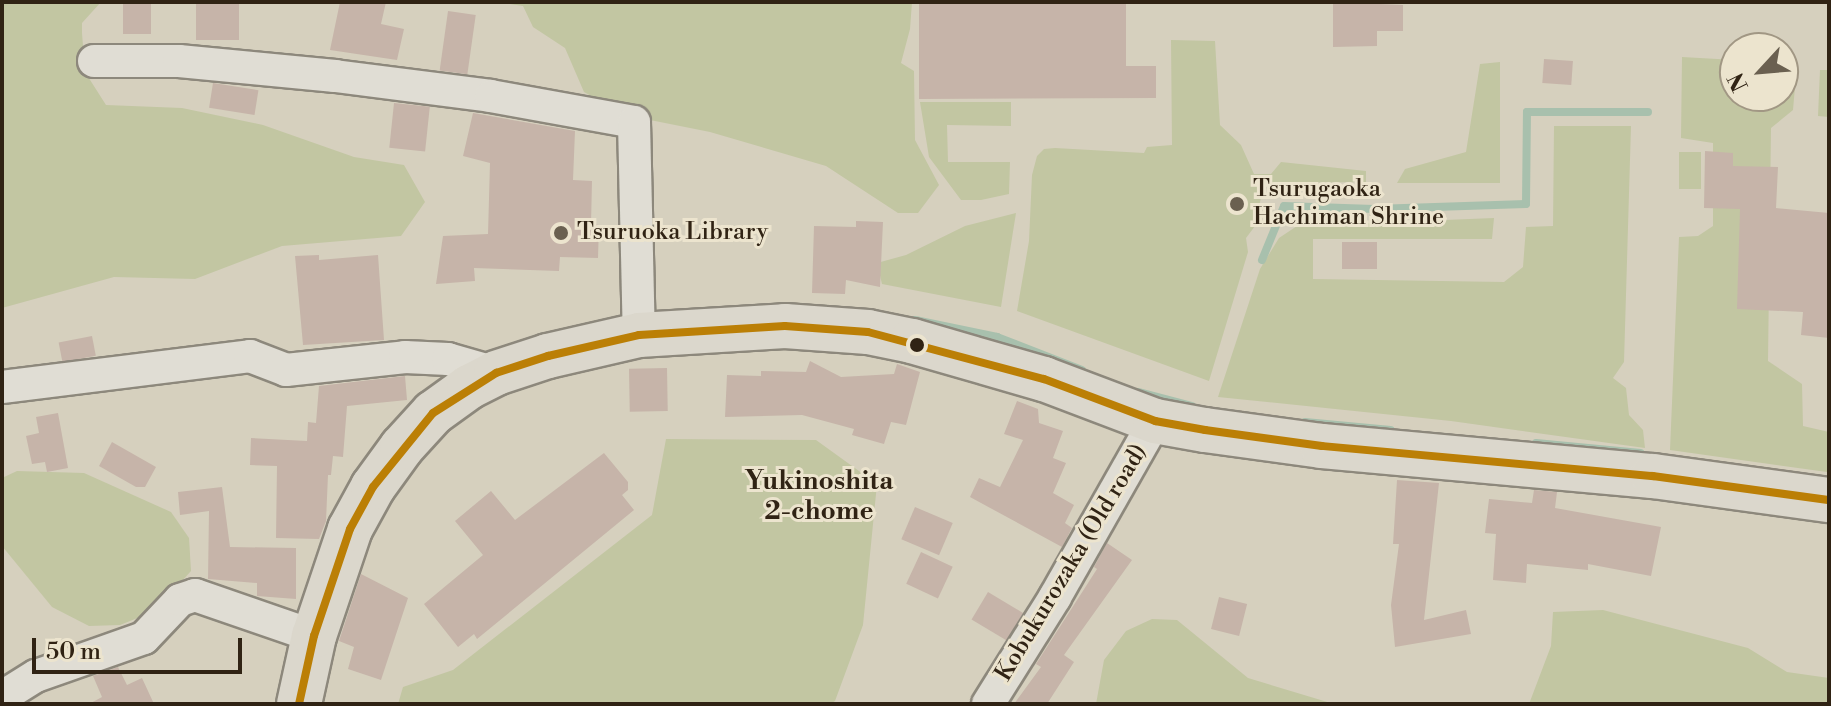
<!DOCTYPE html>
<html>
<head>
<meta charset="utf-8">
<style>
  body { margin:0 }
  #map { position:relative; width:1831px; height:706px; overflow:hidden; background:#d6d0be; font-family:"Libre Bodoni",serif }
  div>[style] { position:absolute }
  .green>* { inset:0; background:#c2c6a2; transform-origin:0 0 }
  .stream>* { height:8px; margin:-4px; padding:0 4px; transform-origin:4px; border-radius:4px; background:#a8c0ad }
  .building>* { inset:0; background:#c6b4a9; transform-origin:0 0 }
  .roads { filter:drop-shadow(2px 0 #8d887c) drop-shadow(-2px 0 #8d887c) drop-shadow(0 2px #8d887c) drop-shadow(0 -2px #8d887c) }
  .street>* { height:32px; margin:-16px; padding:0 16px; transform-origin:16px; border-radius:16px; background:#e0ddd4 }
  .primary>* { height:44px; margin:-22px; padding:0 22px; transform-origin:22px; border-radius:22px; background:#dbd7cc }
  .bus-1>* { height:8px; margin:-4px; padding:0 4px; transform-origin:4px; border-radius:4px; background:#bb7f06 }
  .dots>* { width:22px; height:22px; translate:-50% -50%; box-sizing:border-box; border:4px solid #ece4ce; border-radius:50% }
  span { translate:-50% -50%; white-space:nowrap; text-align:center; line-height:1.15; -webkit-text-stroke:6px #ece4ce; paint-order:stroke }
  .poi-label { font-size:24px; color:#302314 }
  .left { translate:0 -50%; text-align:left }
  .street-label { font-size:24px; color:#302314 }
  .neighbourhood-label { font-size:26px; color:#302314; font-weight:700 }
  .frame { position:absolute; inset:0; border:4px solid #302314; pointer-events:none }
  .north { position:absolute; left:1719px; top:32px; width:80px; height:80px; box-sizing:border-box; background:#ece4ce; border:2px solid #a19784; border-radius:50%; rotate:244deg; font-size:22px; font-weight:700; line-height:32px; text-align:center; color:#302314 }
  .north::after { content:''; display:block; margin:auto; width:28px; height:36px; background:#6a6050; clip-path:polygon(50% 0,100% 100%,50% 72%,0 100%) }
  .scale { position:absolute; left:32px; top:638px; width:210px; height:36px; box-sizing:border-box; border:4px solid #302314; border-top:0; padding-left:10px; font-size:24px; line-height:28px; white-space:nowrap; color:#302314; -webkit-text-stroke:6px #ece4ce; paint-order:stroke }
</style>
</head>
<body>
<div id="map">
  <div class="green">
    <div style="clip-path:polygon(2px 2px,101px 2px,82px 23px,82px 33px,85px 72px,106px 105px,182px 108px,263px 125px,354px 157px,404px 165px,425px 202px,401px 236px,282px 246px,195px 279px,114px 277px,2px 308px)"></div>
    <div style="clip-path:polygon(496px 2px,912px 2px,910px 29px,901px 63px,914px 71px,915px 140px,939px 185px,918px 213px,898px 213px,826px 166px,710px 132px,625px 115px,584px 92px,565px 48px,533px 27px,523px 6px)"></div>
    <div style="clip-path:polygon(1171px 40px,1215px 41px,1220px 125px,1241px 145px,1254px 174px,1271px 174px,1281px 162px,1366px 171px,1366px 182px,1264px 183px,1255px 226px,1246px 238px,1248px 252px,1209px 381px,1017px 311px,1029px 241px,1032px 175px,1037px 156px,1044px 149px,1055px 148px,1144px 153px,1147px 147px,1172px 145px)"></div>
    <div style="clip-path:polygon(1682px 57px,1735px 60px,1735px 96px,1783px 96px,1783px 63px,1797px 64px,1793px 110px,1771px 128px,1768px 361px,1802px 384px,1803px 426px,1829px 432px,1827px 472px,1670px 450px,1679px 237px,1698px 236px,1713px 226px,1713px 143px,1681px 138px)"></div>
    <div style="clip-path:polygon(1500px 62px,1500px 183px,1397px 183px,1405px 169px,1466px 152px,1480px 64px)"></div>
    <div style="clip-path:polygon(1820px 70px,1829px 70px,1829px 117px,1818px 116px)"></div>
    <div style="clip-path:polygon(920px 102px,1011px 102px,1011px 126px,947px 125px,948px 162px,1010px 162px,1009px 194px,981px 200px,961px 200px,929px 157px)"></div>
    <div style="clip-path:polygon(1554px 126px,1631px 126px,1624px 362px,1613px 378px,1626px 388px,1629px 415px,1643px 430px,1645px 448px,1451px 421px,1218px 397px,1260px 269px,1279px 238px,1297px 226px,1494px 218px,1492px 239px,1313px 239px,1313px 279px,1504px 282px,1523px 267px,1526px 227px,1553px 226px)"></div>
    <div style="left:1679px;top:152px;width:22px;height:37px"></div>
    <div style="clip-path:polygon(1016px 213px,1001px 307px,882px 284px,877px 263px,906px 255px,965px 226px)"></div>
    <div style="clip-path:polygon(666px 439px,816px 440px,877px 484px,863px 625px,835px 701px,830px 704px,398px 704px,403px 687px,453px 670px,652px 515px)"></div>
    <div style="clip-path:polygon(17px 471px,84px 473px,171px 512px,189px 538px,191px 571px,155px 611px,120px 625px,89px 626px,52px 607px,2px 546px,2px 478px)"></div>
    <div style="clip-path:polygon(1603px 610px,1748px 648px,1787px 672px,1829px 678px,1829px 704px,1529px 704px,1551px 646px,1553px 612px)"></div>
    <div style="clip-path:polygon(1152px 619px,1177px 620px,1248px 678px,1334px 704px,1096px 704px,1104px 660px,1126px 631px)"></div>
  </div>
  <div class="stream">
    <div style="left:1262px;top:260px;width:58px;rotate:-67.8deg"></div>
    <div style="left:1284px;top:206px;width:90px;rotate:1.9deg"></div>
    <div style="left:1374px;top:209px;width:152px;rotate:-1.9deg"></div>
    <div style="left:1526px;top:204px;width:92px;rotate:-89.4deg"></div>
    <div style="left:1527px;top:112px;width:121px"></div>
    <div style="left:915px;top:320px;width:84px;rotate:11.7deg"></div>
    <div style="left:997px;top:337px;width:91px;rotate:21.2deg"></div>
    <div style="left:1139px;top:392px;width:55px;rotate:14.8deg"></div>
    <div style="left:1305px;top:422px;width:86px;rotate:5.3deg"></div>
    <div style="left:1536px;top:443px;width:105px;rotate:5.4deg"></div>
  </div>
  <div class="building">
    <div style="left:123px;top:2px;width:28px;height:32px"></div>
    <div style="left:196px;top:2px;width:43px;height:38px"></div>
    <div style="clip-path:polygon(340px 2px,386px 2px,381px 24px,404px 29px,397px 60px,330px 50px)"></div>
    <div style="clip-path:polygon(919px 2px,1126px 2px,1126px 66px,1156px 66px,1156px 98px,919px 99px)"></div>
    <div style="clip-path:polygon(1333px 2px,1403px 5px,1403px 31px,1377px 31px,1377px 46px,1333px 47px)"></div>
    <div style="left:448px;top:11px;width:28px;height:60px;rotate:8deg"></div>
    <div style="left:1544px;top:59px;width:29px;height:24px;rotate:4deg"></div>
    <div style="left:213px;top:83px;width:46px;height:25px;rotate:9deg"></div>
    <div style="left:394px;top:103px;width:36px;height:45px;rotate:6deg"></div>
    <div style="clip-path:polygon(473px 113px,575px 131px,573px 180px,592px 181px,591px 224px,599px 225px,598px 258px,560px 257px,559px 271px,474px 268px,475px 281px,436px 284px,443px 236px,488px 234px,490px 163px,463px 156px)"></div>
    <div style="clip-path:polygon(1705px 151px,1733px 153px,1733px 166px,1778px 167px,1776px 208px,1829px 213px,1829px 338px,1801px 335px,1803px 312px,1737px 309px,1740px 209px,1704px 208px)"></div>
    <div style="clip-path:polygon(856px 221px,883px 222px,880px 287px,846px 280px,845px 294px,812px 293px,814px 226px,856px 227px)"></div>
    <div style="left:1342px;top:242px;width:35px;height:27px"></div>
    <div style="clip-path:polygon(319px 255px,319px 260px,378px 255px,384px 340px,303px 345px,295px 256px)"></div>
    <div style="left:92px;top:336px;width:20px;height:34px;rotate:79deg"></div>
    <div style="clip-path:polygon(810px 361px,841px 377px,894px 374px,897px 364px,920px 372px,906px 425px,891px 422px,884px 444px,852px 435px,854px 429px,802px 415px,725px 417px,727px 375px,761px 376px,761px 371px,806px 372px)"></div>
    <div style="left:667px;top:368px;width:43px;height:38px;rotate:89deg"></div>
    <div style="clip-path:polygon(405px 376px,407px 400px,347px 406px,343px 457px,333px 456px,331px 475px,328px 475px,326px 521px,319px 539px,276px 538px,277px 466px,250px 465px,251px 438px,307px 441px,308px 422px,316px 423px,319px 386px)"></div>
    <div style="clip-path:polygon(1017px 401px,1038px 409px,1039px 423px,1063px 431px,1053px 458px,1066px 463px,1053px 493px,1074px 505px,1065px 523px,1072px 528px,1062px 547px,970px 497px,979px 478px,1000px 487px,1023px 440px,1004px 434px)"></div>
    <div style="clip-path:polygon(58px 413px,68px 468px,47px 472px,45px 462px,32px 464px,26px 436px,39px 433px,36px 417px)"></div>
    <div style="clip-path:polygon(112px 442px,156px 467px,145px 487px,136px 487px,99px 466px)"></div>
    <div style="clip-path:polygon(604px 453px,628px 482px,628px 490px,622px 495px,634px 510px,477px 639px,474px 634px,458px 647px,424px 604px,483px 555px,455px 521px,491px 491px,515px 520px)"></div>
    <div style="clip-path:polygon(1397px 480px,1439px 483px,1424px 620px,1466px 610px,1471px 634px,1395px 647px,1391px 605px,1399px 544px,1393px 544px)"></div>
    <div style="clip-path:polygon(222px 487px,230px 547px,296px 548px,296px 599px,257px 596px,257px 583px,208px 579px,209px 511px,180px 515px,178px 492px)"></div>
    <div style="clip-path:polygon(1534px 490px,1557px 492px,1555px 508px,1661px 527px,1651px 576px,1588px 564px,1588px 570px,1527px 564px,1526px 583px,1493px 580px,1496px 534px,1485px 533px,1489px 499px,1532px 503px)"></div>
    <div style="left:915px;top:507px;width:41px;height:35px;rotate:23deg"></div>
    <div style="clip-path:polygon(1107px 543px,1132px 560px,1064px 655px,1074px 662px,1047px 704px,1014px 704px,1041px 667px,1036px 664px,1097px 569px,1094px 567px)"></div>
    <div style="left:921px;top:552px;width:35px;height:35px;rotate:25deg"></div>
    <div style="clip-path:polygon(361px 574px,408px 598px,381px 680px,348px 669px,354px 647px,339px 641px)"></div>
    <div style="left:988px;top:592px;width:41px;height:32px;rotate:31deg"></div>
    <div style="left:1219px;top:597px;width:29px;height:33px;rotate:14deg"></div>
    <div style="clip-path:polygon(118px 667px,127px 685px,142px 678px,154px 704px,89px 704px,102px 697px,93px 676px)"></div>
  </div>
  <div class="roads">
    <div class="street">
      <div style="left:94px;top:61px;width:85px"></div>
      <div style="left:179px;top:61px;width:157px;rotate:5.5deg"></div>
      <div style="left:335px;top:76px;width:157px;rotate:7.3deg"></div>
      <div style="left:491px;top:96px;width:145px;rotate:10.3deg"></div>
      <div style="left:634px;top:122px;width:213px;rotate:88.7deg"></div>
      <div style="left:2px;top:387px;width:250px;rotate:-7.1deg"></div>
      <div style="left:250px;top:356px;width:39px;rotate:21deg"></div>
      <div style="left:286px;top:370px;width:120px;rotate:-6.2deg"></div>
      <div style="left:405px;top:357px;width:43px;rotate:2.7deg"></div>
      <div style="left:448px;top:359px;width:50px;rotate:16.3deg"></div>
      <div style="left:2px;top:697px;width:40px;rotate:-32deg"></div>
      <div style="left:36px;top:676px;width:114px;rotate:-19.4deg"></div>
      <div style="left:144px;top:638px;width:52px;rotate:-46.5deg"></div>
      <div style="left:180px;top:600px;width:16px;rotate:-18deg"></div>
      <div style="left:195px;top:595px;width:126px;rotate:19deg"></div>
      <div style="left:988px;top:704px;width:126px;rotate:-57.9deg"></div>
      <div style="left:1055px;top:597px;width:202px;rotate:-60.4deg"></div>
    </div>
    <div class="primary">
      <div style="left:299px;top:704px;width:70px;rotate:-77.6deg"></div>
      <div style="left:314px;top:636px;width:113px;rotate:-71.4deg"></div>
      <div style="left:350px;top:529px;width:48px;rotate:-61.3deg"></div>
      <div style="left:373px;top:487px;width:49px;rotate:-54.1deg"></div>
      <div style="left:402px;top:447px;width:46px;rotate:-47.6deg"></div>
      <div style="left:433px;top:413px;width:44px;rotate:-35.8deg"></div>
      <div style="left:469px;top:387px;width:30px;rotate:-27deg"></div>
      <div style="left:496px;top:373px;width:55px;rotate:-18.1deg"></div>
      <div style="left:548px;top:356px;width:93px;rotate:-13deg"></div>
      <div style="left:639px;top:335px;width:146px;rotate:-3.5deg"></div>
      <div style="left:785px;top:326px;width:83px;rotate:4.1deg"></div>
      <div style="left:868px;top:332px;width:45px;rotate:11.6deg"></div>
      <div style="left:912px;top:341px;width:137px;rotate:16.1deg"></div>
      <div style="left:1044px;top:379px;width:119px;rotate:20.7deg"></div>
      <div style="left:1155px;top:421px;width:51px;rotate:10.2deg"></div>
      <div style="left:1205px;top:430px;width:118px;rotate:7.8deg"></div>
      <div style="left:1322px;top:446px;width:332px;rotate:5.2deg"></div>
      <div style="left:1653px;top:476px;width:178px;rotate:7.8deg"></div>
    </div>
  </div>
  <div class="bus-1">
    <div style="left:299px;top:704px;width:70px;rotate:-77.6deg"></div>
    <div style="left:314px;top:636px;width:113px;rotate:-71.4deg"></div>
    <div style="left:350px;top:529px;width:48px;rotate:-61.3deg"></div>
    <div style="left:373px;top:487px;width:95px;rotate:-51deg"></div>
    <div style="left:433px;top:413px;width:75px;rotate:-32.4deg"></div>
    <div style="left:496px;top:373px;width:55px;rotate:-18.1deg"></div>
    <div style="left:548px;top:356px;width:93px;rotate:-13deg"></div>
    <div style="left:639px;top:335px;width:146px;rotate:-3.5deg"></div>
    <div style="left:785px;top:326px;width:83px;rotate:4.1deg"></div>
    <div style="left:868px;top:332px;width:182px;rotate:15deg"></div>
    <div style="left:1044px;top:379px;width:119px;rotate:20.7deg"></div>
    <div style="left:1155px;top:421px;width:51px;rotate:10.2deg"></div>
    <div style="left:1205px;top:430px;width:118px;rotate:7.8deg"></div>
    <div style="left:1322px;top:446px;width:332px;rotate:5.2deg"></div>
    <div style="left:1653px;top:476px;width:178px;rotate:7.8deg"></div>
  </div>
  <div class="dots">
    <div style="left:1237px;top:204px;background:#6a6050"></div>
    <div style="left:561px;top:233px;background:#6a6050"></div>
    <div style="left:917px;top:345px;background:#302314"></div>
  </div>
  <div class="poi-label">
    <span class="left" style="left:1253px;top:204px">Tsurugaoka<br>Hachiman Shrine</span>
    <span class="left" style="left:577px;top:233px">Tsuruoka Library</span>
  </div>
  <div class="street-label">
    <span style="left:1072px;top:563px;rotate:-59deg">Kobukurozaka (Old road)</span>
  </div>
  <div class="neighbourhood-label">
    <span style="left:819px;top:497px">Yukinoshita<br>2-chome</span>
  </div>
  <div class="frame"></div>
  <div class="north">N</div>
  <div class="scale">50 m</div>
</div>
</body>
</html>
